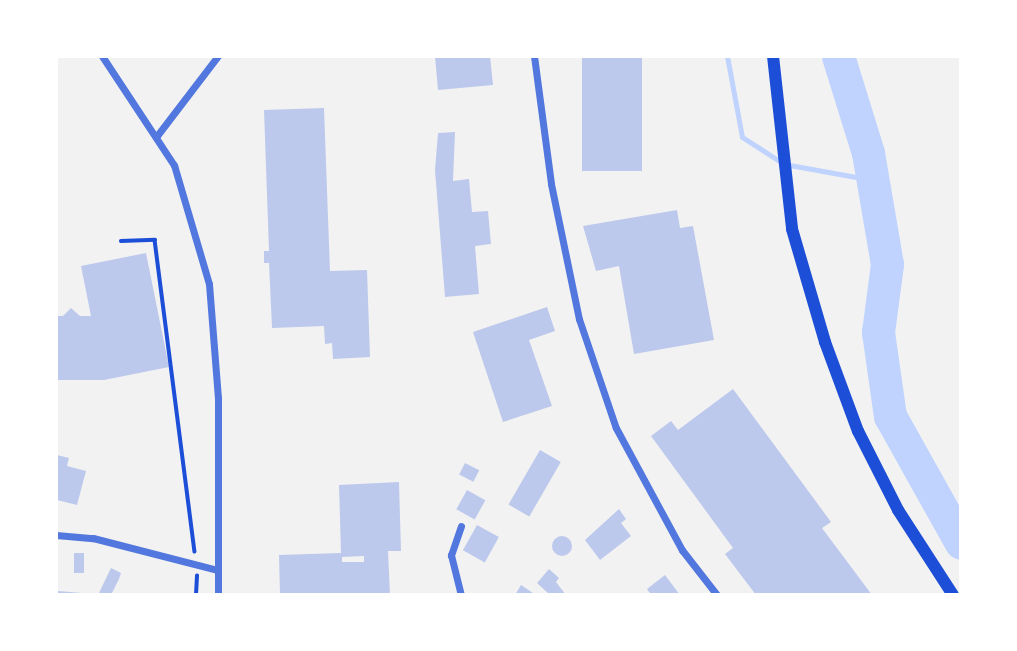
<!DOCTYPE html>
<html>
<head>
<meta charset="utf-8">
<style>
  body { margin:0 }
  #map { position:relative; width:1017px; height:651px; overflow:hidden; background:#f2f2f2; font-family:"Exo 2",sans-serif }
  div>[style] { position:absolute }
  .stream>* { height:5px; margin:-2.5px; padding:0 2.5px; transform-origin:2.5px; border-radius:2.5px; background:#bfd3fe }
  .river>* { height:33px; margin:-16.5px; padding:0 16.5px; transform-origin:16.5px; border-radius:16.5px; background:#bfd3fe }
  .building>* { inset:0; background:#bdc9ec; transform-origin:0 0 }
  .round { border-radius:50% }
  .path>* { height:3.5px; margin:-1.75px; padding:0 1.75px; transform-origin:1.75px; border-radius:1.75px; background:#1d4ed8 }
  .minor>* { height:7px; margin:-3.5px; padding:0 3.5px; transform-origin:3.5px; border-radius:3.5px; background:#5277de }
  .primary>* { height:12px; margin:-6px; padding:0 6px; transform-origin:6px; border-radius:6px; background:#1d4ed8 }
  span { translate:-50% -50%; white-space:nowrap; text-align:center; line-height:1.15; -webkit-text-stroke:5px #fff; paint-order:stroke }
  .frame { position:absolute; inset:0; border:58px solid #fff; pointer-events:none }
</style>
</head>
<body>
<div id="map">
  <div class="stream">
    <div style="left:727px;top:56px;width:82px;rotate:79.5deg"></div>
    <div style="left:742px;top:137px;width:50px;rotate:32.7deg"></div>
    <div style="left:784px;top:164px;width:90px;rotate:10.2deg"></div>
  </div>
  <div class="river">
    <div style="left:838px;top:56px;width:102px;rotate:72.8deg"></div>
    <div style="left:868px;top:153px;width:113px;rotate:80.3deg"></div>
    <div style="left:887px;top:264px;width:69px;rotate:97.5deg"></div>
    <div style="left:878px;top:332px;width:85px;rotate:81.9deg"></div>
    <div style="left:890px;top:416px;width:145px;rotate:60.8deg"></div>
  </div>
  <div class="building">
    <div style="clip-path:polygon(435px 56px,490px 56px,493px 85px,438px 90px)"></div>
    <div style="left:582px;top:56px;width:60px;height:115px"></div>
    <div style="clip-path:polygon(324px 108px,330px 271px,367px 270px,370px 357px,333px 359px,332px 343px,325px 344px,324px 326px,272px 328px,269px 263px,264px 263px,264px 251px,269px 251px,264px 110px)"></div>
    <div style="clip-path:polygon(455px 132px,453px 181px,469px 179px,472px 212px,488px 211px,491px 244px,475px 246px,479px 294px,445px 297px,435px 170px,438px 133px)"></div>
    <div style="clip-path:polygon(677px 210px,680px 228px,693px 226px,714px 340px,634px 354px,619px 266px,596px 271px,583px 226px)"></div>
    <div style="clip-path:polygon(146px 253px,169px 367px,104px 380px,56px 380px,56px 316px,63px 316px,71px 308px,80px 316px,91px 316px,81px 266px)"></div>
    <div style="clip-path:polygon(547px 307px,555px 331px,529px 340px,552px 406px,503px 422px,473px 332px)"></div>
    <div style="clip-path:polygon(733px 389px,831px 522px,822px 528px,872px 595px,756px 595px,725px 554px,733px 548px,651px 436px,671px 421px,678px 430px)"></div>
    <div style="left:540px;top:450px;width:24px;height:63px;rotate:30deg"></div>
    <div style="clip-path:polygon(57px 455px,69px 458px,67px 466px,86px 471px,77px 505px,57px 500px)"></div>
    <div style="left:465px;top:463px;width:16px;height:13px;rotate:27deg"></div>
    <div style="clip-path:polygon(evenodd,399px 482px,401px 551px,388px 551px,390px 595px,280px 595px,279px 555px,341px 553px,339px 485px,399px 482px,364px 556px,364px 562px,342px 562px,342px 557px,364px 556px)"></div>
    <div style="left:467px;top:490px;width:21px;height:22px;rotate:29deg"></div>
    <div style="clip-path:polygon(619px 509px,626px 519px,621px 523px,631px 536px,600px 560px,585px 540px)"></div>
    <div style="left:477px;top:525px;width:25px;height:29px;rotate:29deg"></div>
    <div class="round" style="left:552px;top:536px;width:20px;height:20px"></div>
    <div style="left:74px;top:553px;width:10px;height:20px"></div>
    <div style="clip-path:polygon(111px 568px,121px 573px,119px 579px,111px 595px,98px 595px)"></div>
    <div style="clip-path:polygon(549px 569px,559px 578px,556px 582px,566px 595px,550px 595px,537px 583px)"></div>
    <div style="clip-path:polygon(665px 575px,680px 595px,651px 595px,647px 589px)"></div>
    <div style="clip-path:polygon(521px 585px,536px 595px,515px 595px)"></div>
    <div style="clip-path:polygon(58px 591px,82px 593px,81px 595px,57px 595px)"></div>
  </div>
  <div class="path">
    <div style="left:121px;top:241px;width:34px;rotate:-2deg"></div>
    <div style="left:155px;top:240px;width:314px;rotate:82.7deg"></div>
    <div style="left:196px;top:595px;width:19px;rotate:-87deg"></div>
  </div>
  <div class="minor">
    <div style="left:102px;top:56px;width:131px;rotate:56.6deg"></div>
    <div style="left:174px;top:165px;width:124px;rotate:73.6deg"></div>
    <div style="left:209px;top:284px;width:114px;rotate:85.5deg"></div>
    <div style="left:218px;top:398px;width:197px;rotate:90deg"></div>
    <div style="left:534px;top:56px;width:129px;rotate:82.4deg"></div>
    <div style="left:551px;top:184px;width:138px;rotate:78.3deg"></div>
    <div style="left:579px;top:319px;width:115px;rotate:71.3deg"></div>
    <div style="left:616px;top:428px;width:139px;rotate:61.6deg"></div>
    <div style="left:682px;top:550px;width:57px;rotate:52.1deg"></div>
    <div style="left:156px;top:137px;width:102px;rotate:-52.6deg"></div>
    <div style="left:461px;top:526px;width:31px;rotate:109deg"></div>
    <div style="left:451px;top:555px;width:41px;rotate:76deg"></div>
    <div style="left:56px;top:535px;width:37px;rotate:5deg"></div>
    <div style="left:93px;top:538px;width:129px;rotate:14.4deg"></div>
  </div>
  <div class="primary">
    <div style="left:773px;top:56px;width:174px;rotate:83.7deg"></div>
    <div style="left:792px;top:229px;width:118px;rotate:73.7deg"></div>
    <div style="left:825px;top:342px;width:95px;rotate:69.7deg"></div>
    <div style="left:858px;top:431px;width:89px;rotate:63.1deg"></div>
    <div style="left:898px;top:510px;width:101px;rotate:57.1deg"></div>
  </div>
  <div class="frame"></div>
</div>
</body>
</html>
